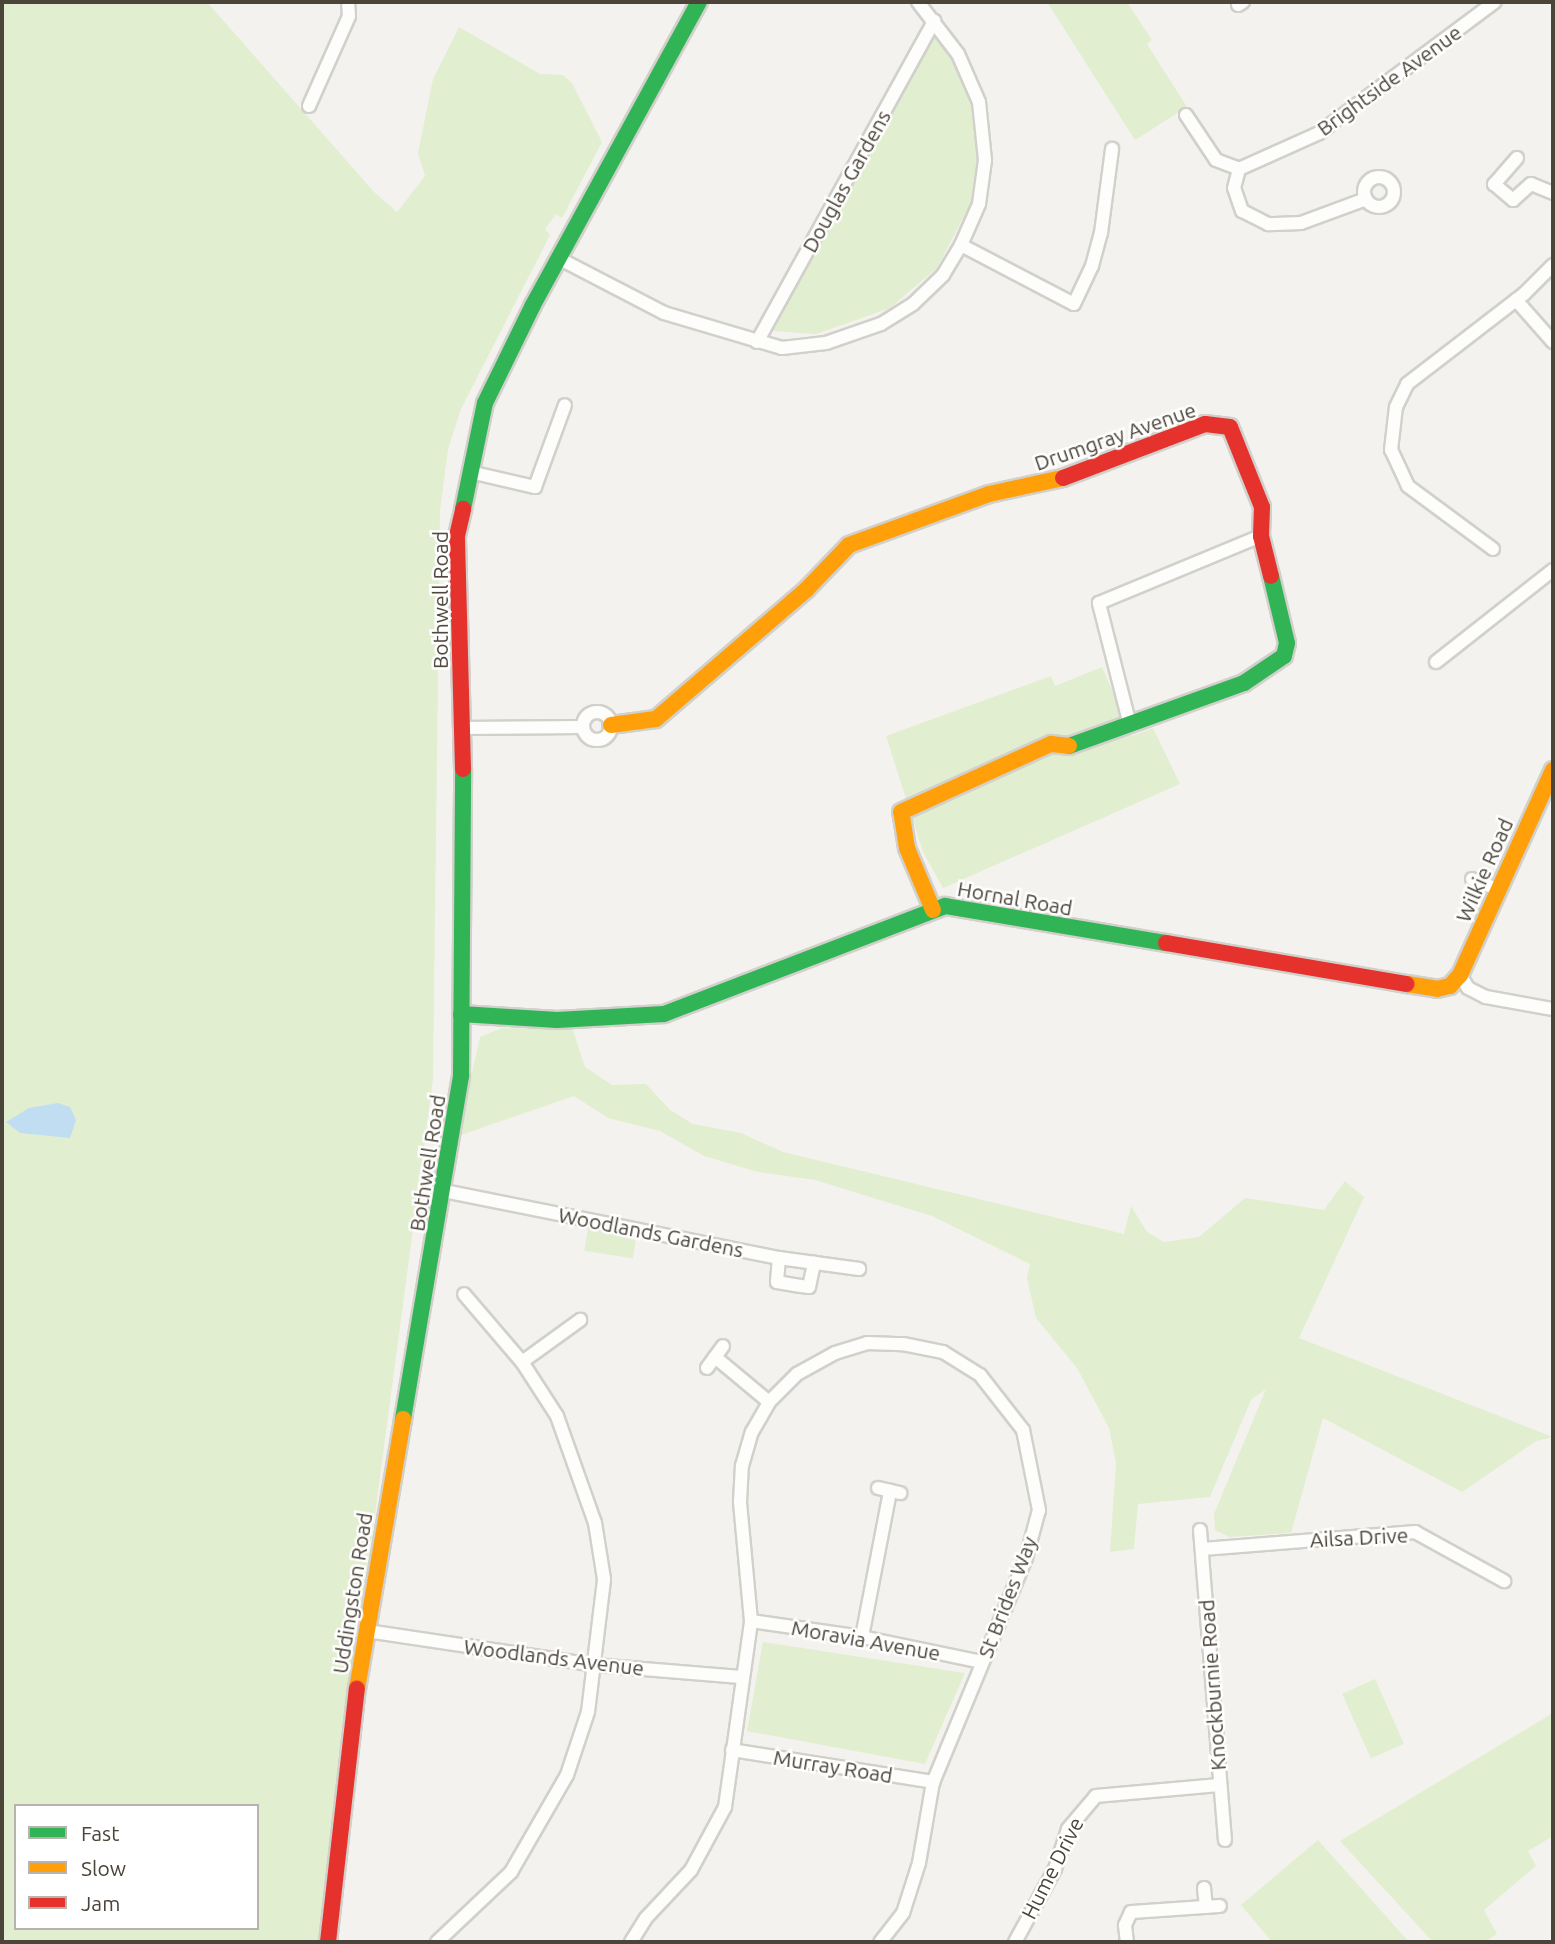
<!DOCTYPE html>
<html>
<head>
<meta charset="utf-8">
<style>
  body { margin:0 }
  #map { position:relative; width:1555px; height:1944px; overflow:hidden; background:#f4f2ee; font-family:Ubuntu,sans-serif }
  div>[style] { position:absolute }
  .green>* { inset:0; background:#e1eecf; transform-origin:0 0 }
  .water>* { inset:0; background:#c0ddf1 }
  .roads { filter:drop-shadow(2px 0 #d2d0cb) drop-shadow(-2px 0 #d2d0cb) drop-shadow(0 2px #d2d0cb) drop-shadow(0 -2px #d2d0cb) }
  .street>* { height:12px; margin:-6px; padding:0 6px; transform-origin:6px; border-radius:6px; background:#fdfdfc }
  .street>.ring { margin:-6px; padding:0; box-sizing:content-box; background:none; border:12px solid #fdfdfc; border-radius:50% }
  .fast>* { height:16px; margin:-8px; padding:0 8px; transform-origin:8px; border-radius:8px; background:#30b455 }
  .slow>* { height:16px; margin:-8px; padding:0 8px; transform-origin:8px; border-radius:8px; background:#ff9f0a }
  .jam>* { height:16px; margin:-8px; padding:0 8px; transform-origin:8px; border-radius:8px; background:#e5322d }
  span { translate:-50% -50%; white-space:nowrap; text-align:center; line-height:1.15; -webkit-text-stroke:5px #fff; paint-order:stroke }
  .street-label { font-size:21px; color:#4b4439 }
  .frame { position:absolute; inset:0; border:4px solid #4b4439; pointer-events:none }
  .legend { position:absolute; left:14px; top:1804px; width:245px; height:126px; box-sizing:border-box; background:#fff; border:2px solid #b7b4b0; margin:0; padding:9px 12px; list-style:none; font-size:21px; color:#4b4439 }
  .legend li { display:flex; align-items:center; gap:14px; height:35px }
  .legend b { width:35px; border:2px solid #b7b4b0 }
</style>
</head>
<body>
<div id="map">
  <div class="green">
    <div style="clip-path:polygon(evenodd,2px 2px,207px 2px,374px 192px,397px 212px,425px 176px,418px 153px,433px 79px,459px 27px,540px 74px,563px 75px,572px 83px,602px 142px,562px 218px,556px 214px,545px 229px,550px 235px,461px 409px,448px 449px,440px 511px,433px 1079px,318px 1942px,2px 1942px,2px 2px,16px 1806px,257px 1806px,257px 1928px,16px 1928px,16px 1806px)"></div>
    <div style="clip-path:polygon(1047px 2px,1127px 2px,1152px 40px,1147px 44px,1187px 107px,1135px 140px)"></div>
    <div style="clip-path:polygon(934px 35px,953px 56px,973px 104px,980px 154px,972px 201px,937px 268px,890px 308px,816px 334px,773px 331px)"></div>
    <div style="clip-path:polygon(1102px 667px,1132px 736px,1153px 728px,1180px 784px,943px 888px,923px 852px,886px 736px,1051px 676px,1055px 686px)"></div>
    <div style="clip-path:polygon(502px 1028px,573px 1030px,585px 1067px,612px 1085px,646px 1084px,670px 1110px,693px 1124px,741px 1133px,783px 1152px,1124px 1234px,1131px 1206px,1147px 1232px,1164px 1242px,1199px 1237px,1245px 1198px,1324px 1210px,1345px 1181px,1364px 1197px,1299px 1338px,1553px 1437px,1536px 1441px,1462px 1492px,1323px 1418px,1291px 1533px,1229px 1537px,1215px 1530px,1214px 1514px,1266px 1389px,1251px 1400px,1210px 1497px,1138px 1504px,1134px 1549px,1110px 1552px,1116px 1463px,1109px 1428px,1077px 1368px,1036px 1318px,1027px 1278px,1030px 1264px,932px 1216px,815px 1180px,758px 1172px,704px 1156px,660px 1131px,608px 1118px,574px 1096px,458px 1136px,480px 1037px)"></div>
    <div style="left:588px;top:1228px;width:49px;height:23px;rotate:9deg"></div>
    <div style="clip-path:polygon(763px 1642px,965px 1673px,925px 1764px,747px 1731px)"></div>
    <div style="left:1375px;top:1679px;width:71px;height:36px;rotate:66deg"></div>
    <div style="clip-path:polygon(1553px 1713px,1553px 1836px,1528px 1851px,1536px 1866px,1484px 1910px,1497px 1934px,1484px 1942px,1433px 1942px,1340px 1841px)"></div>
    <div style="clip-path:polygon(1318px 1840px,1409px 1942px,1272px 1942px,1241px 1905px)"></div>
  </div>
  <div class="water">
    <div style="clip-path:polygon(58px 1103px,70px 1107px,76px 1120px,70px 1138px,20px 1133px,6px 1122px,29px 1108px)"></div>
  </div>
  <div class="roads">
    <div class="street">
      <div style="left:1238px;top:5px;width:6px;rotate:-31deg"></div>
      <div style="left:309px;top:106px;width:98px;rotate:-66deg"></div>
      <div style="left:349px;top:16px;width:14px;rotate:-94deg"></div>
      <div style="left:1186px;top:115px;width:54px;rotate:56.3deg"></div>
      <div style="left:1216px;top:160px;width:25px;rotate:21deg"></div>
      <div style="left:1517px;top:158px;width:35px;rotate:131deg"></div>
      <div style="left:1494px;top:184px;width:25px;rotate:40deg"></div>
      <div style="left:1513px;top:200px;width:24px;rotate:-42deg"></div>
      <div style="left:1531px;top:184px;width:24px;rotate:22deg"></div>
      <div class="ring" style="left:1364px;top:177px;width:18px;height:18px"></div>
      <div style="left:1366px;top:199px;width:69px;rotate:159.7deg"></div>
      <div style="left:1301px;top:223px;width:33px;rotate:178deg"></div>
      <div style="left:1268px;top:224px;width:29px;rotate:-153deg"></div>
      <div style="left:1242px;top:211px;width:24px;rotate:-109deg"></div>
      <div style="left:1234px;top:188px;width:20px;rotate:-75deg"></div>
      <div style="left:1239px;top:169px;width:88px;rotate:-24.2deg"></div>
      <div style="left:1319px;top:133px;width:219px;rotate:-36.7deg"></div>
      <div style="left:961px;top:245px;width:127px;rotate:27.6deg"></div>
      <div style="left:1074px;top:304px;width:42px;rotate:-64.7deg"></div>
      <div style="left:1092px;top:266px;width:34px;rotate:-75deg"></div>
      <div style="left:1101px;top:233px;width:85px;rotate:-82.5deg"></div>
      <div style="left:560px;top:259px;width:117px;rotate:27.4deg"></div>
      <div style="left:664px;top:313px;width:123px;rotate:16.5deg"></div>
      <div style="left:782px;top:348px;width:44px;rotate:-6.5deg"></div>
      <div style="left:826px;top:343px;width:58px;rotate:-19.1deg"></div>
      <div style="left:881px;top:324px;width:38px;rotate:-32deg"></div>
      <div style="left:913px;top:304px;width:42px;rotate:-44deg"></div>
      <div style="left:943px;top:275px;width:35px;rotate:-59deg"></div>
      <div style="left:961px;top:245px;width:45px;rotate:-66.3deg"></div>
      <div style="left:979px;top:204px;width:44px;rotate:-82.2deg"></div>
      <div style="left:985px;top:160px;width:58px;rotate:-95.9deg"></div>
      <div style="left:979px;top:102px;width:52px;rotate:-113.6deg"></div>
      <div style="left:958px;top:54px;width:66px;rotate:-127.6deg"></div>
      <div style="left:1516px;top:300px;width:56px;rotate:48.6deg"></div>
      <div style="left:757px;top:342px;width:367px;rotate:-61.1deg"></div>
      <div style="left:470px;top:472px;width:67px;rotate:13deg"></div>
      <div style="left:535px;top:487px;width:87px;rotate:-69.9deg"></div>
      <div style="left:1493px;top:549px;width:106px;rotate:-143.5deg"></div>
      <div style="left:1408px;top:486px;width:40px;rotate:-115deg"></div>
      <div style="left:1391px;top:450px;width:43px;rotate:-83.4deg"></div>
      <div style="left:1396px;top:407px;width:25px;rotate:-64deg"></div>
      <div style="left:1407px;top:384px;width:148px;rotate:-37.6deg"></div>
      <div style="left:1524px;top:294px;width:41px;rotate:-45deg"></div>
      <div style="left:1436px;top:662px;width:149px;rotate:-38.2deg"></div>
      <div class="ring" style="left:583px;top:712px;width:16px;height:16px"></div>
      <div style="left:1130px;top:725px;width:126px;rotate:-104.3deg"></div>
      <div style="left:1099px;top:603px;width:175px;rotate:-22.5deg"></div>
      <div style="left:463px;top:728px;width:120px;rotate:-0.5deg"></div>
      <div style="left:1472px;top:879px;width:29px;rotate:22deg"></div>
      <div style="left:1460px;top:975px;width:15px;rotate:58deg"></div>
      <div style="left:1468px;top:988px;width:20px;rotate:27deg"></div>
      <div style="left:1486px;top:997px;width:68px;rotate:10.2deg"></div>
      <div style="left:444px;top:1191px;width:342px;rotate:11.3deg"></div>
      <div style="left:779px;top:1258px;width:81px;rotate:7.8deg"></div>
      <div style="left:779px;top:1258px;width:24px;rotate:95deg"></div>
      <div style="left:777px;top:1282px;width:17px;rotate:10deg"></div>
      <div style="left:794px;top:1285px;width:15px;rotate:8deg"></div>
      <div style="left:809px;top:1287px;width:25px;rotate:-78deg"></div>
      <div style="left:715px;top:1357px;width:70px;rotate:39.8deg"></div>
      <div style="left:522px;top:1362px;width:72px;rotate:-35.9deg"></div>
      <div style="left:707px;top:1368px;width:27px;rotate:-54deg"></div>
      <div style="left:878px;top:1488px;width:23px;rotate:13deg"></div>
      <div style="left:1200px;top:1530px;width:311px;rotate:85.4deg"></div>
      <div style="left:1203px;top:1549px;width:213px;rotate:-4.6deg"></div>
      <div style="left:1415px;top:1532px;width:102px;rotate:28.8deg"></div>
      <div style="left:751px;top:1621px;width:112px;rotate:8.2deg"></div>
      <div style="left:862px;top:1637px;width:123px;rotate:11.8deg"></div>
      <div style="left:367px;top:1631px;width:231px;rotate:8.5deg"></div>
      <div style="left:595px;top:1665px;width:146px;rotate:4.7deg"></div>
      <div style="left:862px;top:1637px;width:149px;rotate:-79.1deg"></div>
      <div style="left:732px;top:1750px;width:204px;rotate:9deg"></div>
      <div style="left:1204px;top:1888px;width:19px;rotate:84deg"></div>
      <div style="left:437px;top:1942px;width:102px;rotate:-43.4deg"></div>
      <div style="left:511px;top:1872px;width:112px;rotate:-60deg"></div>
      <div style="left:567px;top:1775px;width:66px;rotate:-71.6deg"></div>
      <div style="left:588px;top:1712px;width:134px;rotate:-83.1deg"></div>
      <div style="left:604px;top:1579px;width:57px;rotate:-99.1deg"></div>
      <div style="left:595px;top:1523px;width:114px;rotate:-109.6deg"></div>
      <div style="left:557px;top:1416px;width:64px;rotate:-122.9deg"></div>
      <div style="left:522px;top:1362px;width:89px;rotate:-130.5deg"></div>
      <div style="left:631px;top:1942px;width:28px;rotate:-58deg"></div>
      <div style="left:646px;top:1918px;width:66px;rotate:-46.8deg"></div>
      <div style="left:691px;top:1870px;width:72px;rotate:-61.6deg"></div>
      <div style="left:725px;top:1807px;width:188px;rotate:-82deg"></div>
      <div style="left:751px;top:1621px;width:120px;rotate:-95.3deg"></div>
      <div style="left:740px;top:1502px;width:36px;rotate:-87deg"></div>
      <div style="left:742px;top:1466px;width:35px;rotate:-74deg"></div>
      <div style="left:752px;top:1432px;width:34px;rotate:-60deg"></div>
      <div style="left:769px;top:1402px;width:40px;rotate:-45deg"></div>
      <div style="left:797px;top:1374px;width:43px;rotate:-28.9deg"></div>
      <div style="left:835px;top:1353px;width:34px;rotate:-17deg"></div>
      <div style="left:867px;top:1343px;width:36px;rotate:2deg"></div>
      <div style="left:903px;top:1344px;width:41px;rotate:11.3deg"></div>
      <div style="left:943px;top:1352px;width:44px;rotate:31.9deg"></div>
      <div style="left:980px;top:1375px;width:70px;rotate:52deg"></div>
      <div style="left:1023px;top:1430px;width:82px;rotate:78.7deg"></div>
      <div style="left:1039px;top:1510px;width:50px;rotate:105.2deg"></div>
      <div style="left:1026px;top:1558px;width:243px;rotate:112.5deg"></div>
      <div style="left:933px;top:1782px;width:82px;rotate:99.8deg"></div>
      <div style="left:919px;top:1863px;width:52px;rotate:107.7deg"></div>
      <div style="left:903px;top:1913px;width:37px;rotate:128deg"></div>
      <div style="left:1015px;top:1942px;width:83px;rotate:-61.3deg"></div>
      <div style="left:1055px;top:1869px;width:42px;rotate:-72deg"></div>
      <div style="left:1068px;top:1829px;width:43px;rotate:-49.7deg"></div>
      <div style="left:1096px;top:1796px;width:123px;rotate:-5.1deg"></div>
      <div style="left:1127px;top:1942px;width:17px;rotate:-97deg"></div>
      <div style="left:1125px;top:1925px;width:14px;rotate:-65deg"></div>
      <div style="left:1131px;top:1912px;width:89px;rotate:-3.9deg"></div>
    </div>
    <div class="fast">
      <div style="left:463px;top:509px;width:108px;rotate:-78.3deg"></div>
      <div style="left:485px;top:403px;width:109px;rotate:-63.9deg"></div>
      <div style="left:533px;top:305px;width:345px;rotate:-61.3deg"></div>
      <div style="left:1069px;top:746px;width:186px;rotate:-19.8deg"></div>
      <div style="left:1244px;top:683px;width:48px;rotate:-34deg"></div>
      <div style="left:1284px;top:656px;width:13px;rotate:-77deg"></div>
      <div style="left:1287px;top:643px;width:69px;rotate:-103.4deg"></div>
      <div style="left:461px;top:1014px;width:96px;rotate:3.6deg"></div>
      <div style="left:557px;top:1020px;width:107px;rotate:-3.2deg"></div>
      <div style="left:664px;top:1014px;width:301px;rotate:-21deg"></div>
      <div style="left:945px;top:906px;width:224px;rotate:9.5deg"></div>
      <div style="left:403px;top:1419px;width:348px;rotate:-80.4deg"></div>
      <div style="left:461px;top:1076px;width:307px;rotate:-89.6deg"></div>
    </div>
    <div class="slow">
      <div style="left:611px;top:725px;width:45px;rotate:-7.6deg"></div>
      <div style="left:656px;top:719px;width:198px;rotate:-40.7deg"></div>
      <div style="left:806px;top:590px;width:62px;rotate:-46.3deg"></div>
      <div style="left:849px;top:545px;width:149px;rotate:-20deg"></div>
      <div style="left:989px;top:494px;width:76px;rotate:-12.2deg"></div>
      <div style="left:933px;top:910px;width:67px;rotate:-112.8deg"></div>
      <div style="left:907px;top:848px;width:36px;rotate:-99deg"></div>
      <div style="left:901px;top:812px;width:165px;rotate:-24.4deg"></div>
      <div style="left:1051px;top:744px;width:18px;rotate:6deg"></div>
      <div style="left:1407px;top:984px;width:30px;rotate:9deg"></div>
      <div style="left:1437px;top:989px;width:13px;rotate:-13deg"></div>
      <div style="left:1450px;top:986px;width:15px;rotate:-48deg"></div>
      <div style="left:1460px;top:975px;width:225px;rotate:-65.6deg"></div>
      <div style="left:357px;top:1689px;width:274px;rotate:-80.3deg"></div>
    </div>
    <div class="jam">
      <div style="left:1063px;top:478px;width:152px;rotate:-20.8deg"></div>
      <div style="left:1205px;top:424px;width:25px;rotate:7deg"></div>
      <div style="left:1230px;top:427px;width:86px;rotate:68.2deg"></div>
      <div style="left:1262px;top:507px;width:29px;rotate:92deg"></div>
      <div style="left:1261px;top:536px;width:41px;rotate:76deg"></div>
      <div style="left:463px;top:769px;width:233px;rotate:-91.5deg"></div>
      <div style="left:457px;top:536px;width:28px;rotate:-77deg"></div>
      <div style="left:1166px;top:943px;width:244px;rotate:9.7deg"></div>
      <div style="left:328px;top:1942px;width:255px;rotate:-83.5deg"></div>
    </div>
  </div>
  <div class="street-label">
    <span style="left:1389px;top:80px;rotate:-36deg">Brightside Avenue</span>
    <span style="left:846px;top:181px;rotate:-61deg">Douglas Gardens</span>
    <span style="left:1115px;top:436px;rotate:-19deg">Drumgray Avenue</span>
    <span style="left:440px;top:600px;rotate:-90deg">Bothwell Road</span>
    <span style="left:1484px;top:870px;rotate:-66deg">Wilkie Road</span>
    <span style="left:1015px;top:898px;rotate:10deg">Hornal Road</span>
    <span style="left:427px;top:1163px;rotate:-81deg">Bothwell Road</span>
    <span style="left:651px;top:1232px;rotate:11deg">Woodlands Gardens</span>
    <span style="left:1359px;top:1537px;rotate:-3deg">Ailsa Drive</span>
    <span style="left:352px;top:1593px;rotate:-81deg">Uddingston Road</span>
    <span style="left:1007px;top:1597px;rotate:-69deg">St Brides Way</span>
    <span style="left:866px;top:1640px;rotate:10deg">Moravia Avenue</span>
    <span style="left:554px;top:1657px;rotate:7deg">Woodlands Avenue</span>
    <span style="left:1212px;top:1685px;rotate:-94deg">Knockburnie Road</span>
    <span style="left:833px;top:1766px;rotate:9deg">Murray Road</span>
    <span style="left:1052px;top:1868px;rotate:-63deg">Hume Drive</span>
  </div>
  <div class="frame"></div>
  <ul class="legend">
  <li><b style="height:9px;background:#30b455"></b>Fast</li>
  <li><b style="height:9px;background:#ff9f0a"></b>Slow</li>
  <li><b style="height:9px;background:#e5322d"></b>Jam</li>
  </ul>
</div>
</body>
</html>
